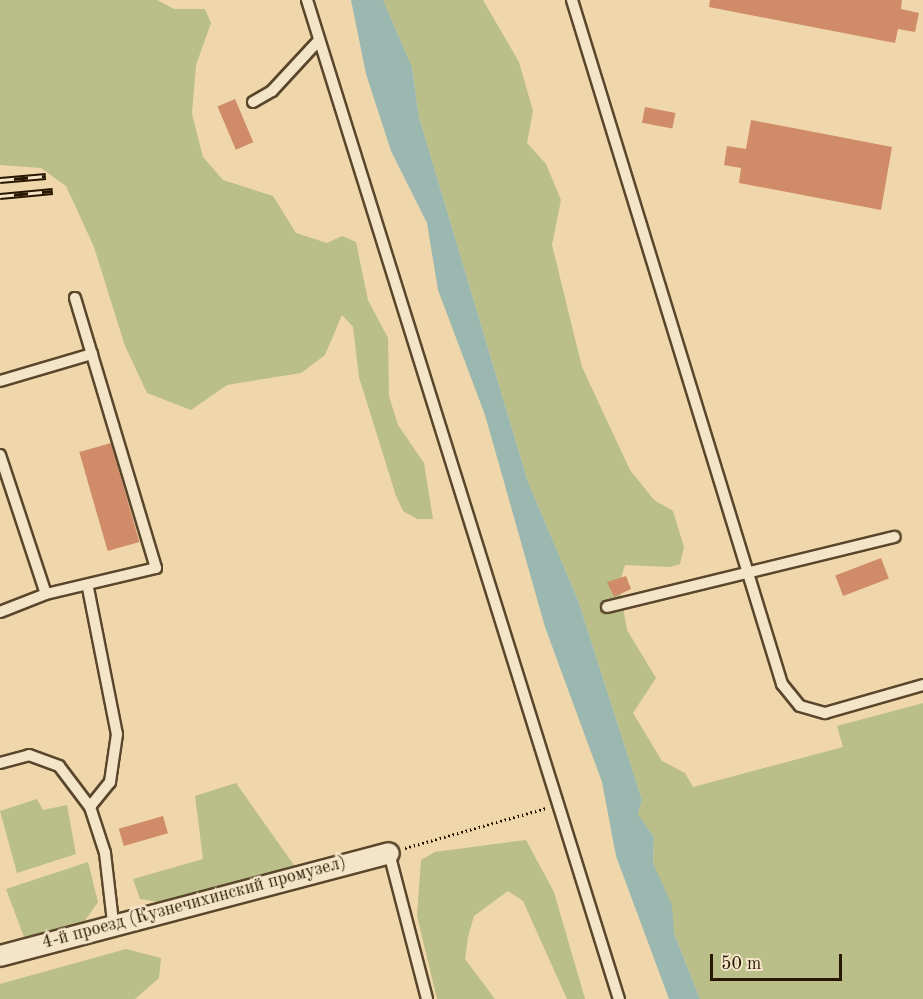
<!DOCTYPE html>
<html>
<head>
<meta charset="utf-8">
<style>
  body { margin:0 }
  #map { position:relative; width:923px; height:999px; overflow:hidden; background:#efd7ab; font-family:"Old Standard TT",serif }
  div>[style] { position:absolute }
  .green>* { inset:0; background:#babe88 }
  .water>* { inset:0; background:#9bb8b0 }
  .building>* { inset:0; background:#d08b69; transform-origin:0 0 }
  .path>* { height:3px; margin-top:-1.5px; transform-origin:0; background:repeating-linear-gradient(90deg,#271600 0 1.5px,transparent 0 4.5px) }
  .roads { filter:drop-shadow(2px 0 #59462b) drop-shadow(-2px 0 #59462b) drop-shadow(0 2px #59462b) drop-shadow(0 -2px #59462b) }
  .lane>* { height:10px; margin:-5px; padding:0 5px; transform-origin:5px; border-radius:5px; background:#f5e5c8 }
  .street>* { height:20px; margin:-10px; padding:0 10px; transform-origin:10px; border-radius:10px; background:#f5e5c8 }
  .rail>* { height:7px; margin-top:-3.5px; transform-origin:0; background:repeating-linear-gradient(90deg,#f5e5c8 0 14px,#271600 0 28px); box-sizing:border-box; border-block:2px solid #271600 }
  span { translate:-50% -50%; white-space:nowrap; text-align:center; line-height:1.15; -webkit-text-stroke:5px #f5e5c8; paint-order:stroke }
  .street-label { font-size:18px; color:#271600 }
  .scale { position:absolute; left:710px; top:954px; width:132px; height:27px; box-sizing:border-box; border:3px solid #271600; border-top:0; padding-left:8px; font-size:18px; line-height:21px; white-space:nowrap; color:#271600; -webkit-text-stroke:4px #f5e5c8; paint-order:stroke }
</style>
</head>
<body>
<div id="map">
  <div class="green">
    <div style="clip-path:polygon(0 0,157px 0,174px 9px,205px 9px,211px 23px,196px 65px,192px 114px,203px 157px,223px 180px,273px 196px,296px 233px,327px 243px,342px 236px,356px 242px,368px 300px,388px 338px,389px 396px,398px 425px,424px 463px,433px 519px,417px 519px,403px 511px,396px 496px,359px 377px,353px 327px,342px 315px,325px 355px,301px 373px,227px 385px,191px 410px,147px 393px,125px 346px,94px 247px,66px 186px,41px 168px,0 165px)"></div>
    <div style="clip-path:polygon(383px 0,483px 0,519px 62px,533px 111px,527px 143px,546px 164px,561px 200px,552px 245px,582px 367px,630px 470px,654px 500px,673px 511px,684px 547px,680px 564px,670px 567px,625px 565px,619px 584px,627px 630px,656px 678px,633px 713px,662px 761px,685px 773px,693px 787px,843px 747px,837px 726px,923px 703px,923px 999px,700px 999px,674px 933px,653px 863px,654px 837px,638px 814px,642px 800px,578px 600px,528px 482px,419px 117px,412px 67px)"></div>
    <div style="clip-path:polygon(236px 783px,296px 868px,164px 903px,140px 899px,133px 879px,203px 859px,195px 796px)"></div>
    <div style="clip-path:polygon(37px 799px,43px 810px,67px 805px,76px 854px,17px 873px,0 811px)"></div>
    <div style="clip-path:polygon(526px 840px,554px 892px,585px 999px,567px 999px,523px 901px,508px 891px,474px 916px,468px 937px,465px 959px,495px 999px,437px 999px,417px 916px,421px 860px,435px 852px)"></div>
    <div style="clip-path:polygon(88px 862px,98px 902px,84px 922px,24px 937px,6px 889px)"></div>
    <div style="clip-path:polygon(126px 949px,161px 958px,159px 978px,135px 999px,0 999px,0 984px)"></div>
  </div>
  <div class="water">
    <div style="clip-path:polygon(351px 0,383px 0,412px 67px,419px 117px,528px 482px,578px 600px,642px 800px,638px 814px,654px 837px,653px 863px,672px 905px,674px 933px,700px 999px,669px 999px,616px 856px,602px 782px,545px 627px,485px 415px,438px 290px,427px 223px,391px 151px,366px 74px)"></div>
  </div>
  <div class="building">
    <div style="clip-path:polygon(710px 0,902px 0,901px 9px,919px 13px,915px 32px,898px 29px,895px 43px,709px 7px)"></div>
    <div style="left:235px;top:99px;width:47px;height:19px;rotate:67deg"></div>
    <div style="left:645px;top:107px;width:31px;height:16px;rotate:11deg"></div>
    <div style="clip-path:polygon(751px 120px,892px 147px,881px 210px,739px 183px,741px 168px,724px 165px,727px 146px,746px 149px)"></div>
    <div style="left:111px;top:443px;width:103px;height:33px;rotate:74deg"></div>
    <div style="left:881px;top:558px;width:22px;height:49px;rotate:69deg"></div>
    <div style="clip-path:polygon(626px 576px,631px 589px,614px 597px,607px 582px)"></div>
    <div style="left:163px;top:816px;width:18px;height:46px;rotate:74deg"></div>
  </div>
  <div class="path">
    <div style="left:405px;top:848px;width:147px;rotate:-15.8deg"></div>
  </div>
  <div class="roads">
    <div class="lane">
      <div style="left:307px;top:0;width:1047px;rotate:72.66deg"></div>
      <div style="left:572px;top:0;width:716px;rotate:72.93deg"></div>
      <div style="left:782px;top:684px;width:28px;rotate:51deg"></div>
      <div style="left:800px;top:706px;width:26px;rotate:16deg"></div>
      <div style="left:825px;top:713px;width:102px;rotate:-15.9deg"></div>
      <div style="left:253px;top:102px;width:22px;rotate:-30deg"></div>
      <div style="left:272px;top:91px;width:69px;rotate:-47.3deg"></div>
      <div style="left:0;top:381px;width:96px;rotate:-16.4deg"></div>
      <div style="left:0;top:455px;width:146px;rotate:71.7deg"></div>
      <div style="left:88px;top:588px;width:149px;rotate:78.8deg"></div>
      <div style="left:117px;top:734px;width:49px;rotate:98.3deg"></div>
      <div style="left:110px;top:782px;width:32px;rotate:129deg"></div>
      <div style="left:607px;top:607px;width:296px;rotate:-13.7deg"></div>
      <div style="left:0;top:612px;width:49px;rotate:-21.4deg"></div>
      <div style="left:46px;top:594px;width:113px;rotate:-13.3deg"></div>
      <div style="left:156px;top:568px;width:282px;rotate:-106.7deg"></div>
      <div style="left:0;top:763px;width:30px;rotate:-15deg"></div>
      <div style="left:29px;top:755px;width:32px;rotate:20deg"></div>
      <div style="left:59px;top:766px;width:51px;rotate:52.9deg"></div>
      <div style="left:90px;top:807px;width:48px;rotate:71.9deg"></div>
      <div style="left:105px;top:853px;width:69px;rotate:83.4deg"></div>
      <div style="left:389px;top:853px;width:151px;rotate:75.4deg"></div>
    </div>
    <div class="street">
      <div style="left:0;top:956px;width:402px;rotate:-14.8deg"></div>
    </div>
  </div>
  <div class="rail">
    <div style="left:0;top:180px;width:46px;rotate:-5deg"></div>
    <div style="left:0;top:196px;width:53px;rotate:-5.4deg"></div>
  </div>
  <div class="street-label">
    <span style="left:194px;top:903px;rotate:-15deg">4-й проезд (Кузнечихинский промузел)</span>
  </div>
  <div class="scale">50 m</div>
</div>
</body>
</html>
